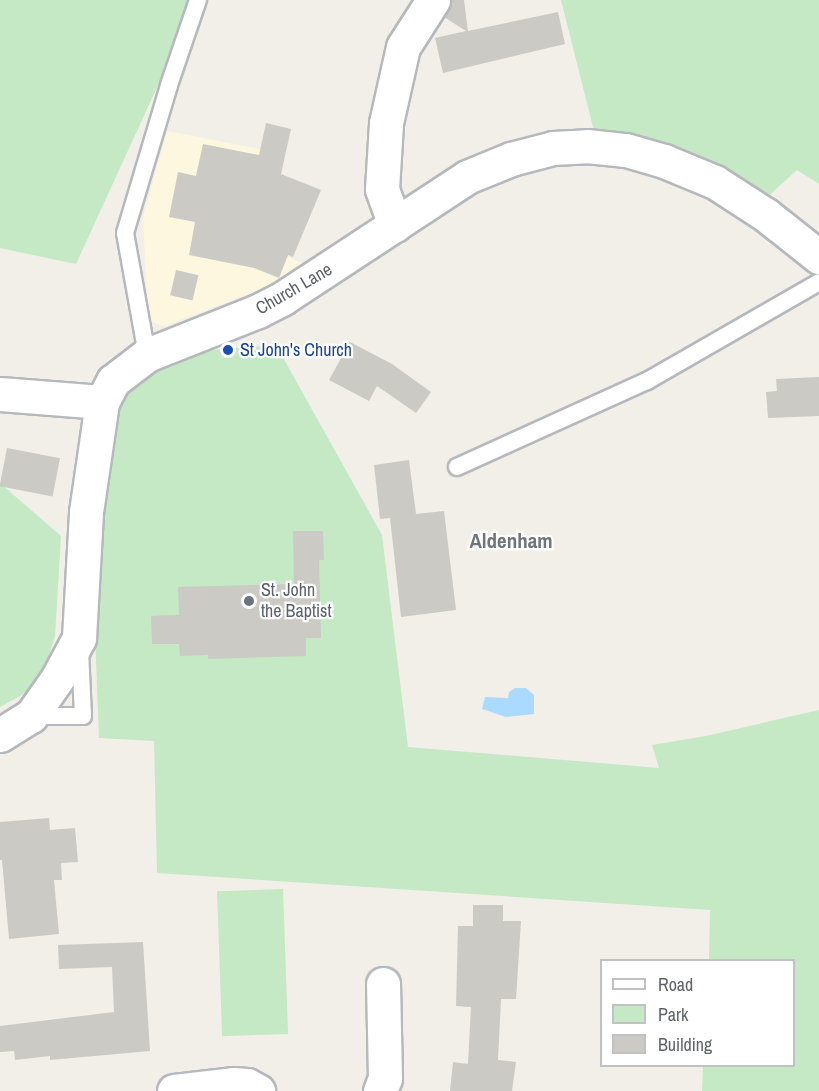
<!DOCTYPE html>
<html>
<head>
<meta charset="utf-8">
<style>
  body { margin:0 }
  #map { position:relative; width:819px; height:1091px; overflow:hidden; background:#f1efe8; font-family:"Archivo Narrow",sans-serif }
  div>[style] { position:absolute }
  .commercial>* { inset:0; background:#fef7e0 }
  .green>* { inset:0; background:#c5e8c5; transform-origin:0 0 }
  .water>* { inset:0; background:#aadaff }
  .building>* { inset:0; background:#cccac5; transform-origin:0 0 }
  .roads { filter:drop-shadow(2px 0 #b5b8bc) drop-shadow(-2px 0 #b5b8bc) drop-shadow(0 2px #b5b8bc) drop-shadow(0 -2px #b5b8bc) }
  .lane>* { height:16px; margin:-8px; padding:0 8px; transform-origin:8px; border-radius:8px; background:#fff }
  .street>* { height:33px; margin:-16.5px; padding:0 16.5px; transform-origin:16.5px; border-radius:16.5px; background:#fff }
  .dots>* { width:16px; height:16px; translate:-50% -50%; box-sizing:border-box; border:3px solid #fff; border-radius:50% }
  span { translate:-50% -50%; white-space:nowrap; text-align:center; line-height:1.15; -webkit-text-stroke:4.5px #fff; paint-order:stroke }
  .street-label { font-size:18px; color:#5f6368 }
  .transit-label { font-size:18px; color:#164399 }
  .left { translate:0 -50%; text-align:left }
  .worship-label { font-size:18px; color:#5b616d }
  .quarter-label { font-size:21px; color:#70757a; font-weight:700 }
  .legend { position:absolute; left:600px; top:959px; width:195px; height:108px; box-sizing:border-box; background:#fff; border:2px solid #bfc1c3; margin:0; padding:8px 10px; list-style:none; font-size:18px; color:#5f6368 }
  .legend li { display:flex; align-items:center; gap:12px; height:30px }
  .legend b { width:30px; border:2px solid #bfc1c3 }
</style>
</head>
<body>
<div id="map">
  <div class="commercial">
    <div style="clip-path:polygon(167px 131px,280px 153px,260px 245px,302px 263px,285px 280px,165px 326px,148px 321px,143px 217px)"></div>
  </div>
  <div class="green">
    <div style="clip-path:polygon(0 0,197px 0,76px 264px,0 248px)"></div>
    <div style="clip-path:polygon(561px 0,819px 0,819px 184px,797px 170px,764px 200px,596px 139px)"></div>
    <div style="clip-path:polygon(276px 345px,382px 535px,408px 747px,659px 768px,652px 745px,706px 736px,819px 710px,819px 1091px,702px 1091px,703px 1066px,794px 1066px,794px 960px,709px 960px,710px 910px,157px 873px,154px 741px,99px 738px,95px 634px,100px 434px,133px 378px,183px 352px)"></div>
    <div style="clip-path:polygon(0 483px,61px 536px,55px 636px,43px 674px,22px 695px,0 707px)"></div>
    <div style="left:283px;top:889px;width:145px;height:66px;rotate:88deg"></div>
  </div>
  <div class="water">
    <div style="clip-path:polygon(515px 688px,526px 688px,534px 695px,534px 714px,506px 717px,482px 709px,485px 697px,508px 698px,509px 692px)"></div>
  </div>
  <div class="building">
    <div style="clip-path:polygon(452px 0,464px 0,468px 31px,558px 12px,565px 44px,443px 73px,435px 38px,466px 31px,444px 17px)"></div>
    <div style="clip-path:polygon(266px 123px,291px 129px,281px 174px,321px 190px,293px 257px,288px 255px,279px 278px,254px 268px,189px 255px,195px 222px,169px 217px,178px 172px,196px 176px,203px 144px,259px 155px)"></div>
    <div style="left:176px;top:270px;width:23px;height:26px;rotate:13deg"></div>
    <div style="clip-path:polygon(350px 342px,392px 364px,431px 392px,416px 413px,377px 386px,369px 401px,329px 380px)"></div>
    <div style="clip-path:polygon(819px 377px,819px 416px,768px 418px,766px 392px,777px 391px,776px 379px)"></div>
    <div style="left:7px;top:448px;width:54px;height:39px;rotate:11deg"></div>
    <div style="clip-path:polygon(409px 460px,416px 514px,444px 511px,456px 610px,401px 617px,390px 518px,380px 519px,374px 465px)"></div>
    <div style="clip-path:polygon(293px 531px,323px 531px,324px 560px,319px 560px,321px 638px,306px 638px,306px 656px,208px 659px,208px 655px,180px 656px,179px 644px,152px 644px,151px 616px,179px 615px,178px 587px,294px 584px)"></div>
    <div style="clip-path:polygon(49px 818px,50px 830px,75px 828px,78px 862px,61px 863px,62px 880px,54px 880px,59px 934px,9px 939px,2px 860px,0 860px,0 822px)"></div>
    <div style="clip-path:polygon(473px 905px,503px 905px,503px 921px,521px 921px,516px 999px,501px 999px,498px 1060px,516px 1062px,512px 1091px,450px 1091px,453px 1062px,468px 1064px,471px 1007px,456px 1006px,458px 926px,473px 926px)"></div>
    <div style="clip-path:polygon(143px 942px,150px 1051px,50px 1060px,50px 1056px,15px 1060px,14px 1051px,0 1052px,0 1026px,114px 1012px,112px 967px,59px 969px,58px 945px)"></div>
  </div>
  <div class="roads">
    <div class="lane">
      <div style="left:147px;top:355px;width:124px;rotate:-100.2deg"></div>
      <div style="left:125px;top:233px;width:154px;rotate:-73.4deg"></div>
      <div style="left:169px;top:85px;width:90px;rotate:-71.2deg"></div>
      <div style="left:457px;top:467px;width:209px;rotate:-24.4deg"></div>
      <div style="left:647px;top:381px;width:198px;rotate:-29.9deg"></div>
      <div style="left:31px;top:716px;width:52px"></div>
      <div style="left:83px;top:716px;width:67px;rotate:-92.6deg"></div>
    </div>
    <div class="street">
      <div style="left:395px;top:225px;width:38px;rotate:-110deg"></div>
      <div style="left:382px;top:189px;width:66px;rotate:-86.5deg"></div>
      <div style="left:386px;top:123px;width:78px;rotate:-77.4deg"></div>
      <div style="left:403px;top:47px;width:56px;rotate:-57.4deg"></div>
      <div style="left:0;top:394px;width:102px;rotate:4.5deg"></div>
      <div style="left:0;top:735px;width:36px;rotate:-32deg"></div>
      <div style="left:31px;top:716px;width:45px;rotate:-54.9deg"></div>
      <div style="left:57px;top:679px;width:47px;rotate:-61.8deg"></div>
      <div style="left:79px;top:638px;width:126px;rotate:-86.8deg"></div>
      <div style="left:86px;top:512px;width:111px;rotate:-81.7deg"></div>
      <div style="left:102px;top:402px;width:24px;rotate:-62deg"></div>
      <div style="left:113px;top:381px;width:43px;rotate:-37.4deg"></div>
      <div style="left:147px;top:355px;width:119px;rotate:-21.6deg"></div>
      <div style="left:258px;top:311px;width:28px;rotate:-27deg"></div>
      <div style="left:283px;top:298px;width:220px;rotate:-33.3deg"></div>
      <div style="left:467px;top:177px;width:48px;rotate:-22.2deg"></div>
      <div style="left:511px;top:159px;width:43px;rotate:-14.7deg"></div>
      <div style="left:553px;top:148px;width:34px;rotate:-3deg"></div>
      <div style="left:587px;top:146px;width:39px;rotate:6deg"></div>
      <div style="left:626px;top:150px;width:40px;rotate:16deg"></div>
      <div style="left:664px;top:161px;width:55px;rotate:22.4deg"></div>
      <div style="left:715px;top:182px;width:61px;rotate:32.9deg"></div>
      <div style="left:766px;top:215px;width:68px;rotate:38.4deg"></div>
      <div style="left:174px;top:1091px;width:59px;rotate:-6.8deg"></div>
      <div style="left:233px;top:1084px;width:14px;rotate:4deg"></div>
      <div style="left:247px;top:1085px;width:13px;rotate:29deg"></div>
      <div style="left:380px;top:1091px;width:14px;rotate:-69deg"></div>
      <div style="left:385px;top:1078px;width:94px;rotate:-91.2deg"></div>
    </div>
  </div>
  <div class="dots">
    <div style="left:228px;top:350px;background:#1a4fb4"></div>
    <div style="left:249px;top:601px;background:#6b7280"></div>
  </div>
  <div class="street-label">
    <span style="left:294px;top:289px;rotate:-30deg">Church Lane</span>
  </div>
  <div class="transit-label">
    <span class="left" style="left:240px;top:350px">St John's Church</span>
  </div>
  <div class="worship-label">
    <span class="left" style="left:261px;top:601px">St. John<br>the Baptist</span>
  </div>
  <div class="quarter-label">
    <span style="left:511px;top:541px">Aldenham</span>
  </div>
  <ul class="legend">
  <li><b style="height:8px;background:#fff"></b>Road</li>
  <li><b style="height:16px;background:#c5e8c5"></b>Park</li>
  <li><b style="height:16px;background:#cccac5"></b>Building</li>
  </ul>
</div>
</body>
</html>
